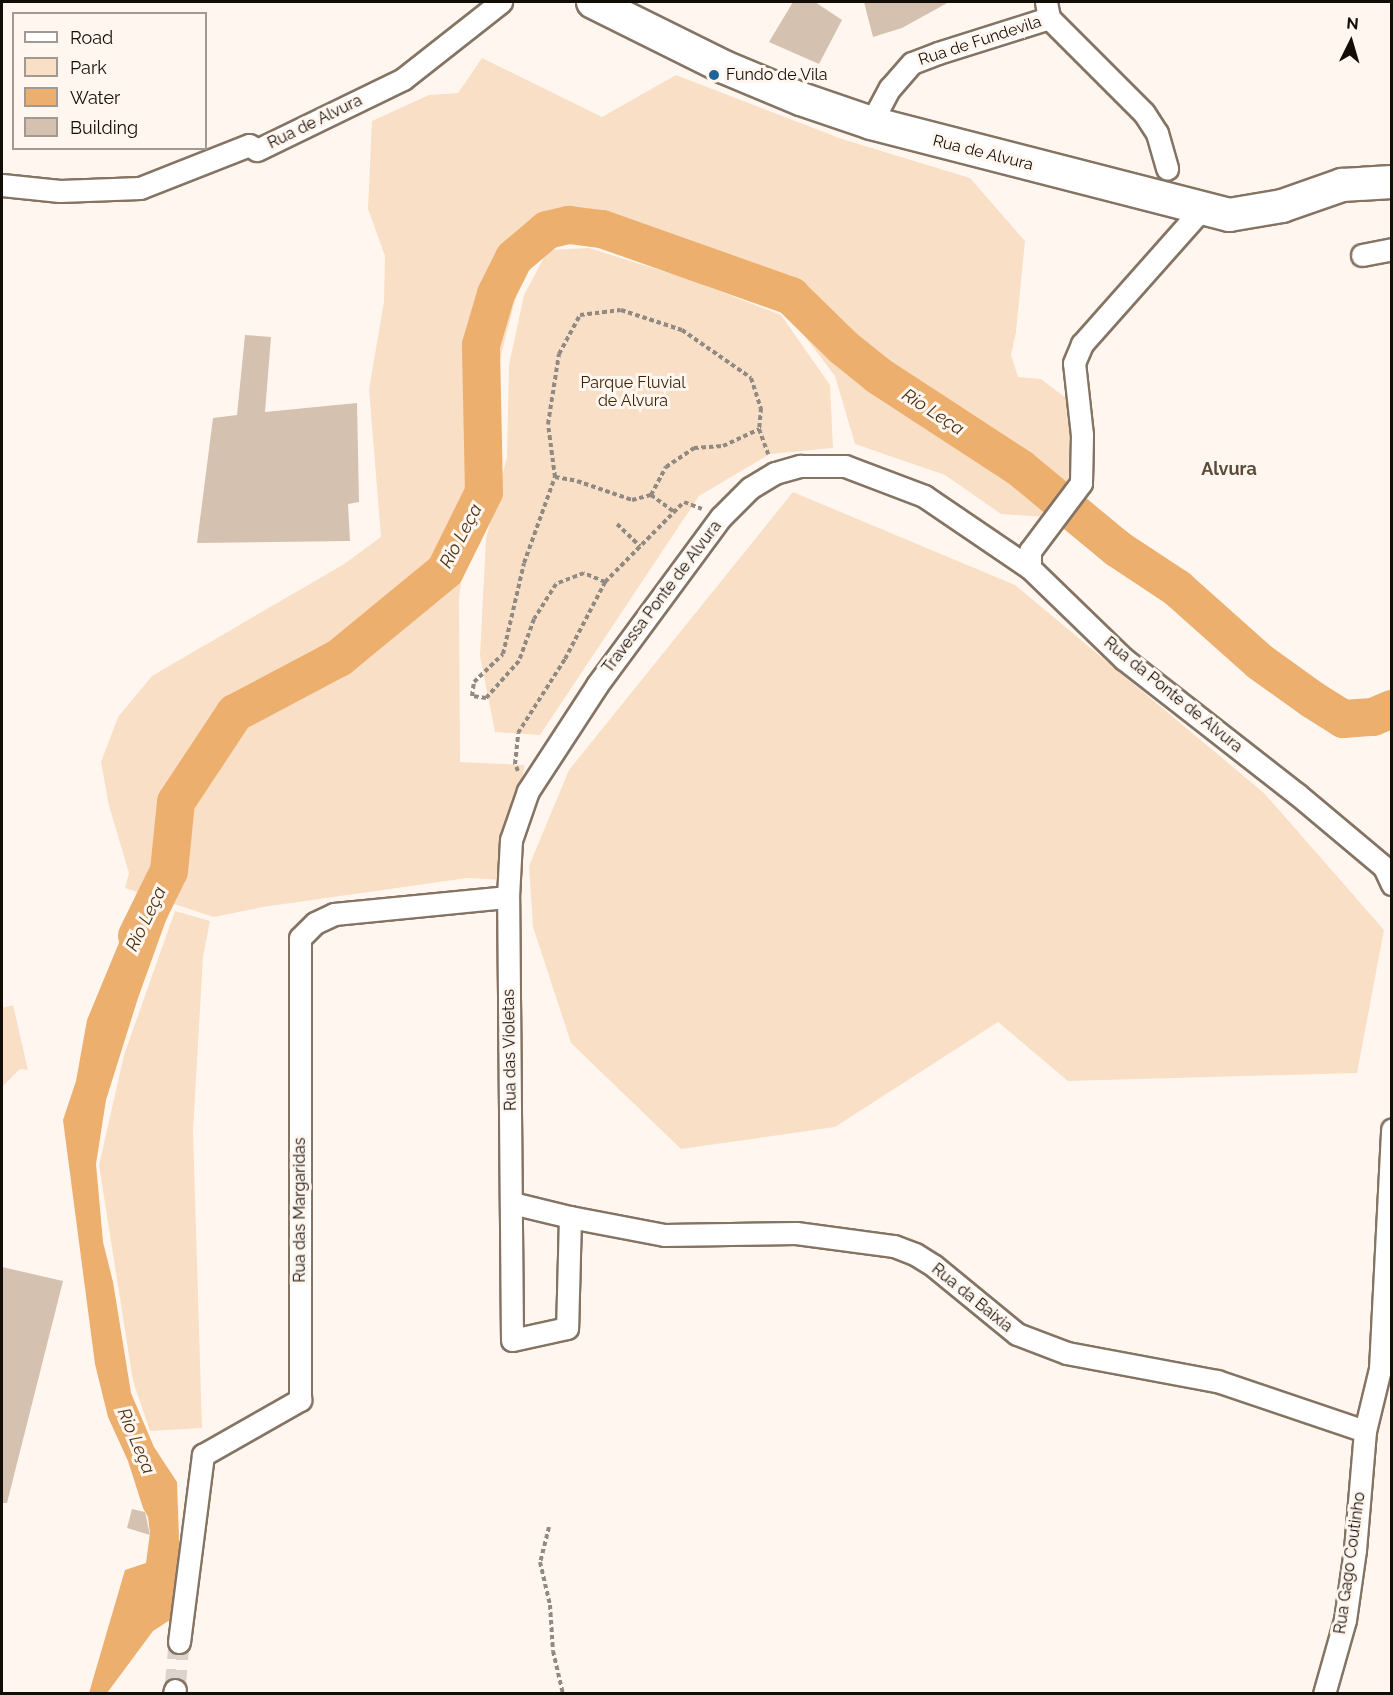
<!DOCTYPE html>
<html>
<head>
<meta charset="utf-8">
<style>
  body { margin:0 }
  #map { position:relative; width:1393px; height:1695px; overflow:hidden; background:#fff7ef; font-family:Raleway,sans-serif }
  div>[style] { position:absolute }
  .green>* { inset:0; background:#f9dfc6 }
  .water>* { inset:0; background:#ecaf6e }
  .river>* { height:38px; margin:-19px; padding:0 19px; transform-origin:19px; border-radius:19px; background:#ecaf6e }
  .building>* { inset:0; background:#d4c1af }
  .street-tunnel>* { height:21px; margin-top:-10.5px; transform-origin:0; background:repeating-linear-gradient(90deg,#dcd4cc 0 21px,transparent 0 31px) }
  .path>* { height:4px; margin-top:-2px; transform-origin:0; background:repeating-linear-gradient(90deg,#918a83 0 4.5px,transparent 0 7.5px) }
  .roads { filter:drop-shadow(2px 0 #857464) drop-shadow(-2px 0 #857464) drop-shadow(0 2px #857464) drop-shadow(0 -2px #857464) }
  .street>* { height:21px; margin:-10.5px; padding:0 10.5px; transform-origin:10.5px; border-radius:10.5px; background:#fff }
  .secondary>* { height:32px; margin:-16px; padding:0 16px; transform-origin:16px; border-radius:16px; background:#fff }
  .dots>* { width:16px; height:16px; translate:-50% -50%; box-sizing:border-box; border:3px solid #fff7ef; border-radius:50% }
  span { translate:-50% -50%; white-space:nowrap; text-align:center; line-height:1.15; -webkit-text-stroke:6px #fff7ef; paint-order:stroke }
  .street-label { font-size:16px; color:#130d07 }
  .poi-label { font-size:16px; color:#130d07 }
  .left { translate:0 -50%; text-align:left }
  .park-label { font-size:16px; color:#3c2306 }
  .water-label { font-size:18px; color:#4a3114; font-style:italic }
  .neighbourhood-label { font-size:18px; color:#5a4b3b; font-weight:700 }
  .frame { position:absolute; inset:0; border:3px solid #130d07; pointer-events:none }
  .legend { position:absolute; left:12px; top:12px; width:195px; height:138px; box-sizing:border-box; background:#fff7ef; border:2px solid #a19992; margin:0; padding:8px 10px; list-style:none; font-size:18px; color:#130d07 }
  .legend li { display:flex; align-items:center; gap:12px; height:30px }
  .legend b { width:30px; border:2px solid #a19992 }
  .north { position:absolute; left:1321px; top:12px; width:60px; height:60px; -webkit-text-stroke:4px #fff7ef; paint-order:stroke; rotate:5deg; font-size:16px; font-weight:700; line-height:24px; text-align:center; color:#130d07 }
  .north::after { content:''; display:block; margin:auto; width:21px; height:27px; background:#130d07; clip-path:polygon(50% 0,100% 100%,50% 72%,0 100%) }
</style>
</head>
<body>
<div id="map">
  <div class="green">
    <div style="clip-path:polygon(482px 58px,602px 117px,676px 75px,842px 139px,970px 178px,1025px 241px,1016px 332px,1011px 355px,1018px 377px,1041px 379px,1074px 404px,1077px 481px,1046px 517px,1001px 514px,945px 475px,855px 444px,835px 376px,784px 309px,602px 242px,557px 239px,524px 265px,500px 359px,488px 504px,464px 560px,459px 599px,460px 762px,525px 765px,508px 837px,504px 880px,467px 878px,263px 907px,214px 917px,125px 888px,129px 873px,109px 806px,101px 762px,118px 717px,152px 676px,344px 564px,381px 537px,369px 389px,384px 302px,385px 256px,368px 209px,372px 121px,429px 95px,458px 93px)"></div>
    <div style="clip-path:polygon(589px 248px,688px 279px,781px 315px,830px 385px,833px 448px,770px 454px,699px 496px,540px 735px,495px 732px,480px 656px,486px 539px,507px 457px,509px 365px,524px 295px,548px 250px)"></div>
    <div style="clip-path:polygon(793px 492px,1015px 585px,1264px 793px,1384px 930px,1357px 1073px,1068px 1081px,998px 1022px,835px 1127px,681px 1149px,571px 1043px,533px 927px,529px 866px,569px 770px)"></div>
    <div style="clip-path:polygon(175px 911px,210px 921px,203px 957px,193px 1131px,202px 1428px,150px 1431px,133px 1381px,99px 1165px,124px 1055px)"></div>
    <div style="clip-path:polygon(13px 1005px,28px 1070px,20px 1069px,2px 1087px,2px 1008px)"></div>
  </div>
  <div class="water">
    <div style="clip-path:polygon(151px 876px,170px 909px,138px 998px,106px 1100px,96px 1164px,103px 1242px,113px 1282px,131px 1393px,154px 1447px,177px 1482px,180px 1567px,173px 1618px,153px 1631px,107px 1693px,89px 1693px,125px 1570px,146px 1563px,150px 1533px,148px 1517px,143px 1508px,128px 1461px,108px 1417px,95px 1364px,63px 1120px,76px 1081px,87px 1020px,128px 921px)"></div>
  </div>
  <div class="river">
    <div style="left:137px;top:936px;width:72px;rotate:-63.8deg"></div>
    <div style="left:169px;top:871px;width:69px;rotate:-84.2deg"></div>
    <div style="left:176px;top:802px;width:107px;rotate:-56.5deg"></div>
    <div style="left:235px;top:713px;width:118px;rotate:-27.9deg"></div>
    <div style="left:339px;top:658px;width:137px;rotate:-39.4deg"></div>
    <div style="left:445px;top:571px;width:88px;rotate:-63.7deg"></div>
    <div style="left:484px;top:492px;width:147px;rotate:-91.2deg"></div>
    <div style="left:481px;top:345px;width:53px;rotate:-73.6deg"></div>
    <div style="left:496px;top:294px;width:40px;rotate:-63.4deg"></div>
    <div style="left:514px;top:258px;width:43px;rotate:-40.3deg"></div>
    <div style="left:547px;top:230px;width:23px;rotate:-13deg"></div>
    <div style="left:569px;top:225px;width:33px;rotate:7deg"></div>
    <div style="left:602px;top:229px;width:201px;rotate:19.5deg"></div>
    <div style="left:791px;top:296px;width:73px;rotate:44.4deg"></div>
    <div style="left:843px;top:347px;width:46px;rotate:38.9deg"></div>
    <div style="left:879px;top:376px;width:168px;rotate:33.1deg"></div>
    <div style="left:1020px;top:468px;width:127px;rotate:39.6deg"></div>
    <div style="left:1118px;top:549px;width:71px;rotate:33.5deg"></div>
    <div style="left:1177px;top:588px;width:111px;rotate:41.7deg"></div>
    <div style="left:1260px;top:662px;width:65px;rotate:35.6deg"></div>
    <div style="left:1313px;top:700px;width:36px;rotate:32deg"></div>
    <div style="left:1343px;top:719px;width:30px;rotate:-4deg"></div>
    <div style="left:1373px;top:717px;width:21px;rotate:-23deg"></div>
  </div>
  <div class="building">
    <div style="clip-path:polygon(793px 2px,815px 2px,842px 20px,819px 64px,769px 42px)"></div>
    <div style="clip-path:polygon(864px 2px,949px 2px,902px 28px,873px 37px)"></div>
    <div style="clip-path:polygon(245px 335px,271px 337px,265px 412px,357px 403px,359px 502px,348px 504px,350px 541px,197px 543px,213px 418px,237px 415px)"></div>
    <div style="clip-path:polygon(2px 1267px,63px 1281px,7px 1503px,2px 1503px)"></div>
    <div style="clip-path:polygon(132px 1509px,145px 1512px,150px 1535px,127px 1528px)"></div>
  </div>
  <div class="street-tunnel">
    <div style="left:175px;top:1690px;width:48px;rotate:-85.2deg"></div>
  </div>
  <div class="path">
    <div style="left:555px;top:477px;width:22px;rotate:10deg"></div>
    <div style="left:577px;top:481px;width:58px;rotate:19.1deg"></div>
    <div style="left:632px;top:500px;width:20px;rotate:-15deg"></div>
    <div style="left:651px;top:495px;width:32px;rotate:-62deg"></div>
    <div style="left:666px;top:467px;width:34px;rotate:-34deg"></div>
    <div style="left:694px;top:448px;width:29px;rotate:-4deg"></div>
    <div style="left:723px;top:446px;width:40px;rotate:-25deg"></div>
    <div style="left:651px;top:495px;width:29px;rotate:36deg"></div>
    <div style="left:617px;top:524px;width:32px;rotate:44deg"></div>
    <div style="left:605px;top:582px;width:23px;rotate:-157deg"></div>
    <div style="left:584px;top:573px;width:30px;rotate:159deg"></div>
    <div style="left:556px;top:584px;width:41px;rotate:122.2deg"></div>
    <div style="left:534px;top:619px;width:45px;rotate:109.7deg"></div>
    <div style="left:519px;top:661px;width:50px;rotate:131.7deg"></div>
    <div style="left:486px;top:698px;width:14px;rotate:-172deg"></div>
    <div style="left:472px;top:696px;width:14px;rotate:-82deg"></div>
    <div style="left:474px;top:682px;width:40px;rotate:-44deg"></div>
    <div style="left:503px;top:654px;width:93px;rotate:-77deg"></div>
    <div style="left:524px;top:563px;width:91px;rotate:-70.2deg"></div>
    <div style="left:555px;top:477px;width:53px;rotate:-97.5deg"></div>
    <div style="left:548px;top:424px;width:71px;rotate:-81.1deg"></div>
    <div style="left:559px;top:354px;width:44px;rotate:-61.7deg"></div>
    <div style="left:580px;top:315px;width:41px;rotate:-7deg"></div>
    <div style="left:621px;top:310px;width:64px;rotate:18.2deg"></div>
    <div style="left:682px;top:330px;width:84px;rotate:34.8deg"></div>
    <div style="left:751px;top:378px;width:32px;rotate:72deg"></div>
    <div style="left:761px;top:408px;width:21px;rotate:95deg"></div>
    <div style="left:759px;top:429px;width:27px;rotate:70deg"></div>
    <div style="left:518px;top:771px;width:8px;rotate:-113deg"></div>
    <div style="left:515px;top:764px;width:31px;rotate:-84deg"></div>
    <div style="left:518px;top:733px;width:88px;rotate:-57.6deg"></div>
    <div style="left:565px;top:659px;width:87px;rotate:-62.5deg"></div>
    <div style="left:605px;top:582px;width:112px;rotate:-45.4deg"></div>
    <div style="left:684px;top:502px;width:19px;rotate:21deg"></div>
    <div style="left:549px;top:1527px;width:36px;rotate:104deg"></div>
    <div style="left:540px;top:1562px;width:44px;rotate:76.9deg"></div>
    <div style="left:550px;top:1605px;width:46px;rotate:86.3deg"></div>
    <div style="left:553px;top:1651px;width:44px;rotate:76.9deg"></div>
  </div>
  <div class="roads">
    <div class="street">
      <div style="left:1046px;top:2px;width:16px;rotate:79deg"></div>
      <div style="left:1049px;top:18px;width:134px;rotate:45deg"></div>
      <div style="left:1144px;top:113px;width:24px;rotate:57deg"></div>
      <div style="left:1157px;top:133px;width:37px;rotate:74deg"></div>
      <div style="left:871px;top:123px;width:40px;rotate:-62deg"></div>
      <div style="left:890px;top:88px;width:33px;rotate:-49deg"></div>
      <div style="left:912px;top:63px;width:28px;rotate:-21deg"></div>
      <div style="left:938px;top:53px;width:116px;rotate:-17.5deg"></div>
      <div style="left:2px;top:185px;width:58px;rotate:5.9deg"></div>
      <div style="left:60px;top:191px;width:80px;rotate:-2.1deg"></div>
      <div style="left:140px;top:188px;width:117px;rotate:-21.5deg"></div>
      <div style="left:249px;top:145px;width:9px;rotate:32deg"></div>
      <div style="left:257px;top:150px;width:162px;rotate:-25.9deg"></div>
      <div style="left:403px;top:79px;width:125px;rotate:-38.2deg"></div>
      <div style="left:1362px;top:255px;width:31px;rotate:-11deg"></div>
      <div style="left:1030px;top:568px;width:17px;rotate:-90deg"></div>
      <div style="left:1030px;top:551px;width:85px;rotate:-53.1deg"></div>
      <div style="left:1081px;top:483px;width:48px;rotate:-88.8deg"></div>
      <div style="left:1082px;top:435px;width:72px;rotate:-96.3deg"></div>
      <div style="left:1074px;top:363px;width:21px;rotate:-67deg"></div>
      <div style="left:1082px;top:344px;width:181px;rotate:-48.4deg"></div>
      <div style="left:512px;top:1203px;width:60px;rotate:13.6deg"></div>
      <div style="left:570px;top:1217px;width:111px;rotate:91.5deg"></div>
      <div style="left:567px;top:1328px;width:56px;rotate:167.7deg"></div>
      <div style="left:512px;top:1340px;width:443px;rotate:-90.5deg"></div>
      <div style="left:508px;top:897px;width:57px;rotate:-87deg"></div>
      <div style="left:511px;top:840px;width:52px;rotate:-70.9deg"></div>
      <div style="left:528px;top:791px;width:126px;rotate:-56.9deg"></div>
      <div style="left:597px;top:685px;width:209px;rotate:-53.6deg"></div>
      <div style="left:721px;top:517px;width:41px;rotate:-45deg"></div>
      <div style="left:750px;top:488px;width:29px;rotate:-31deg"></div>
      <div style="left:775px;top:473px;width:26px;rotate:-16deg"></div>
      <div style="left:800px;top:466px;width:45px"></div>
      <div style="left:845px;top:466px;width:85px;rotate:20.8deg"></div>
      <div style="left:924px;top:496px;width:128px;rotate:34.2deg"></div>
      <div style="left:1030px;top:568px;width:131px;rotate:44.1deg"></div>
      <div style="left:1124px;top:659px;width:219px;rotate:38deg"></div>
      <div style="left:1297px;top:794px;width:114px;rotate:40deg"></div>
      <div style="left:1384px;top:867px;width:19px;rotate:65deg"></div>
      <div style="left:570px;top:1217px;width:96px;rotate:10.8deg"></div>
      <div style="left:664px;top:1235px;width:132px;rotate:-0.9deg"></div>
      <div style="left:796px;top:1233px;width:99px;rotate:7.6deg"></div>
      <div style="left:894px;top:1246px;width:22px;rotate:21deg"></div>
      <div style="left:915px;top:1254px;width:22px;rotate:32deg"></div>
      <div style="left:934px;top:1266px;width:107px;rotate:39.3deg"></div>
      <div style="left:1017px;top:1334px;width:53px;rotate:20.8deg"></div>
      <div style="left:1067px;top:1353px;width:153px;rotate:10.6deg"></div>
      <div style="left:1217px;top:1381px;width:156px;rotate:18.7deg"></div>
      <div style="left:179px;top:1642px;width:189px;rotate:-82.7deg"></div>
      <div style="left:203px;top:1455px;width:112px;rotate:-29.6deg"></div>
      <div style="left:300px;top:1400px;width:462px;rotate:-90deg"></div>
      <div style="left:300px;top:938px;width:21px;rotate:-45deg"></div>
      <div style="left:315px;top:923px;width:21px;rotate:-25deg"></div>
      <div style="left:334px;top:914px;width:175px;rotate:-5.6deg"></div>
      <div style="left:174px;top:1694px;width:4px;rotate:-76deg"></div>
      <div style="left:1324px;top:1694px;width:77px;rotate:-74.2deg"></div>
      <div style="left:1345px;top:1620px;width:71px;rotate:-81.9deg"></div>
      <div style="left:1355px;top:1550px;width:119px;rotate:-85.2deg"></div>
      <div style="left:1365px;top:1431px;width:64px;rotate:-76.4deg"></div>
      <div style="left:1380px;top:1369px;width:240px;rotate:-87.1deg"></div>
    </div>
    <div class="secondary">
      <div style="left:593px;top:2px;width:146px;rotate:26.4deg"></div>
      <div style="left:724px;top:67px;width:83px;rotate:22.6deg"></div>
      <div style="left:801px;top:99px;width:74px;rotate:18.9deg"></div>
      <div style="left:871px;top:123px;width:370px;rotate:14.4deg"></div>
      <div style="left:1229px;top:215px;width:54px;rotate:-9.6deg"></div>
      <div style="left:1282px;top:206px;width:64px;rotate:-19.3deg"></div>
      <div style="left:1342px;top:185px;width:50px;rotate:-3.4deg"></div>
    </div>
  </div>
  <div class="dots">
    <div style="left:714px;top:75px;background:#216399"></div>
  </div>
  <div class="street-label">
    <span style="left:980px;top:41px;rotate:-18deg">Rua de Fundevila</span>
    <span style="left:315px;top:122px;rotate:-26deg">Rua de Alvura</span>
    <span style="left:983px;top:153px;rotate:14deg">Rua de Alvura</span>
    <span style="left:662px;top:597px;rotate:-53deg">Travessa Ponte de Alvura</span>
    <span style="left:1173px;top:695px;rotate:39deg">Rua da Ponte de Alvura</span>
    <span style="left:510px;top:1050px;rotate:-91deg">Rua das Violetas</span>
    <span style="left:300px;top:1210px;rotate:-90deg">Rua das Margaridas</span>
    <span style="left:972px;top:1298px;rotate:39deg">Rua da Baixia</span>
    <span style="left:1350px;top:1563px;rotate:-82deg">Rua Gago Coutinho</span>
  </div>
  <div class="poi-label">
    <span class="left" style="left:726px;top:75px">Fundo de Vila</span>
  </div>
  <div class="park-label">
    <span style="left:633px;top:392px">Parque Fluvial<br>de Alvura</span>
  </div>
  <div class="water-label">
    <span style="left:933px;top:412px;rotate:33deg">Rio Leça</span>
    <span style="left:461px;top:536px;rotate:-62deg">Rio Leça</span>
    <span style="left:146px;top:919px;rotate:-64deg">Rio Leça</span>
    <span style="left:136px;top:1441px;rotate:67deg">Rio Leça</span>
  </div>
  <div class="neighbourhood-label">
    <span style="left:1229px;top:469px">Alvura</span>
  </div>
  <div class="frame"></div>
  <ul class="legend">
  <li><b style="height:8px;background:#fff"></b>Road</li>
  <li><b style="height:16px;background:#f9dfc6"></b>Park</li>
  <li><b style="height:16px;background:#ecaf6e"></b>Water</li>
  <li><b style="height:16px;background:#d4c1af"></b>Building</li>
  </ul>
  <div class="north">N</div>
</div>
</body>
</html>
